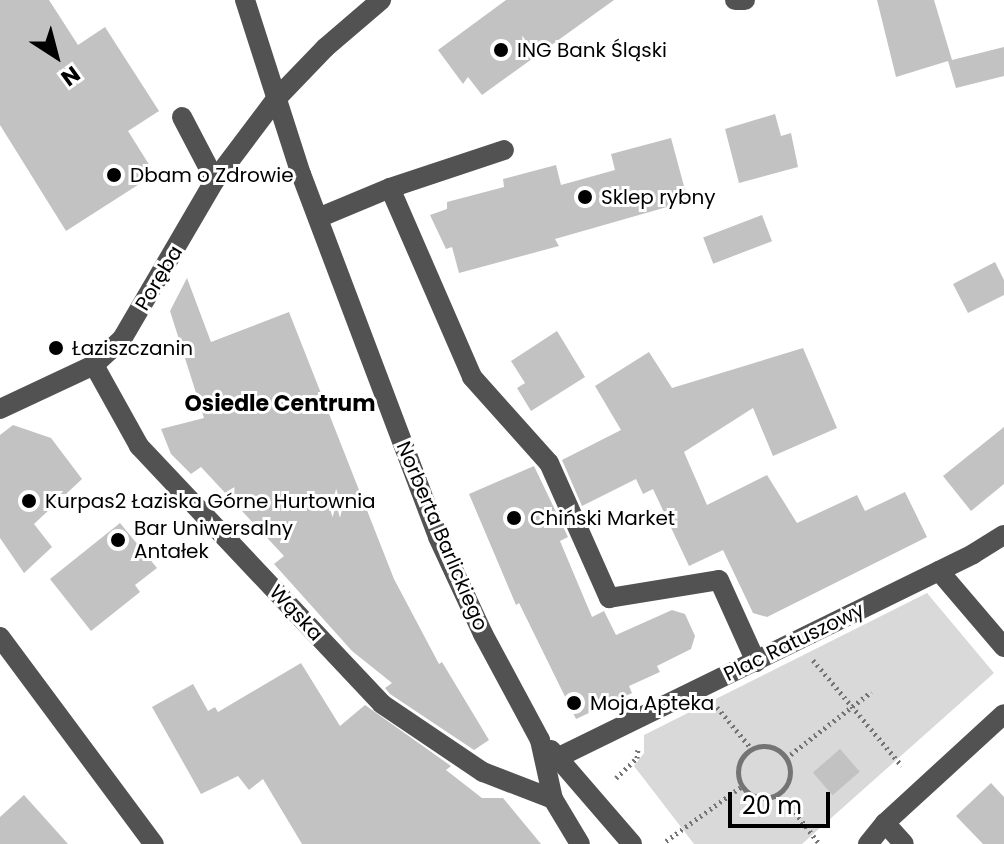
<!DOCTYPE html>
<html>
<head>
<meta charset="utf-8">
<style>
  body { margin:0 }
  #map { position:relative; width:1004px; height:844px; overflow:hidden; background:#fff; font-family:Poppins,sans-serif }
  div>[style] { position:absolute }
  .green>* { inset:0; background:#d9d9d9 }
  .building>* { inset:0; background:#c2c2c2; transform-origin:0 0 }
  .path>* { height:5px; margin-top:-2.5px; transform-origin:0; background:repeating-linear-gradient(90deg,#747474 0 2px,transparent 0 6px) }
  .path>.ring { margin:-2.5px; padding:0; box-sizing:content-box; background:none; border:5px solid #747474; border-radius:50% }
  .minor>* { height:20px; margin:-10px; padding:0 10px; transform-origin:10px; border-radius:10px; background:#525252 }
  .dots>* { width:22px; height:22px; translate:-50% -50%; box-sizing:border-box; border:4px solid #fff; border-radius:50% }
  span { translate:-50% -50%; white-space:nowrap; text-align:center; line-height:1.15; -webkit-text-stroke:6px #fff; paint-order:stroke }
  .poi-label { font-size:20px; color:#000 }
  .left { translate:0 -50%; text-align:left }
  .street-label { font-size:20px; color:#000 }
  .neighbourhood-label { font-size:22px; color:#000; font-weight:700 }
  .north { position:absolute; left:16px; top:16px; width:80px; height:80px; -webkit-text-stroke:6px #fff; paint-order:stroke; rotate:144deg; font-size:22px; font-weight:700; line-height:32px; text-align:center; color:#000 }
  .north::after { content:''; display:block; margin:auto; width:28px; height:36px; background:#000; clip-path:polygon(50% 0,100% 100%,50% 72%,0 100%) }
  .scale { position:absolute; left:728px; top:792px; width:102px; height:36px; box-sizing:border-box; border:4px solid #000; border-top:0; padding-left:10px; font-size:24px; line-height:28px; white-space:nowrap; color:#000; -webkit-text-stroke:6px #fff; paint-order:stroke }
</style>
</head>
<body>
<div id="map">
  <div class="green">
    <div style="clip-path:polygon(927px 593px,994px 673px,802px 844px,694px 844px,634px 766px,644px 753px,644px 735px)"></div>
  </div>
  <div class="building">
    <div style="clip-path:polygon(0 0,49px 0,78px 45px,105px 27px,159px 111px,128px 131px,155px 174px,66px 231px,0 125px)"></div>
    <div style="clip-path:polygon(506px 0,614px 0,482px 95px,468px 77px,463px 84px,438px 50px)"></div>
    <div style="clip-path:polygon(877px 0,934px 0,952px 60px,1004px 47px,1004px 76px,956px 88px,948px 61px,896px 77px)"></div>
    <div style="clip-path:polygon(775px 114px,781px 136px,791px 133px,798px 167px,739px 183px,725px 129px)"></div>
    <div style="clip-path:polygon(671px 138px,688px 201px,555px 239px,559px 246px,459px 273px,452px 247px,446px 249px,430px 215px,447px 209px,447px 202px,504px 187px,503px 179px,556px 165px,561px 185px,615px 170px,611px 154px)"></div>
    <div style="left:762px;top:215px;width:28px;height:63px;rotate:69deg"></div>
    <div style="clip-path:polygon(995px 262px,1004px 280px,1004px 295px,968px 313px,953px 284px)"></div>
    <div style="clip-path:polygon(187px 278px,211px 342px,289px 312px,394px 579px,439px 664px,442px 662px,489px 740px,474px 750px,390px 694px,385px 688px,392px 683px,352px 651px,274px 564px,284px 556px,201px 467px,191px 474px,171px 454px,161px 429px,204px 418px,170px 311px)"></div>
    <div style="clip-path:polygon(557px 331px,585px 377px,531px 411px,517px 388px,525px 383px,511px 361px)"></div>
    <div style="clip-path:polygon(803px 348px,837px 428px,773px 456px,753px 408px,684px 452px,707px 505px,767px 475px,797px 523px,857px 495px,865px 511px,905px 492px,927px 537px,767px 617px,753px 613px,723px 550px,689px 566px,653px 489px,643px 494px,636px 479px,582px 506px,562px 460px,621px 430px,595px 386px,649px 352px,672px 388px)"></div>
    <div style="clip-path:polygon(13px 425px,51px 438px,82px 479px,34px 524px,52px 547px,24px 573px,0 538px,0 435px)"></div>
    <div style="clip-path:polygon(1004px 427px,1004px 484px,971px 511px,943px 476px)"></div>
    <div style="clip-path:polygon(534px 466px,568px 537px,560px 541px,592px 617px,604px 611px,616px 635px,672px 610px,685px 614px,695px 636px,691px 649px,657px 666px,660px 672px,629px 686px,632px 693px,576px 719px,519px 603px,516px 605px,469px 494px)"></div>
    <div style="clip-path:polygon(120px 523px,157px 568px,135px 585px,140px 592px,91px 631px,50px 579px)"></div>
    <div style="clip-path:polygon(301px 663px,340px 726px,365px 705px,451px 766px,446px 770px,482px 798px,503px 798px,541px 844px,302px 844px,263px 779px,249px 790px,238px 776px,201px 794px,152px 707px,193px 684px,208px 711px,215px 707px,218px 712px)"></div>
    <div style="left:840px;top:749px;width:30px;height:36px;rotate:49deg"></div>
    <div style="clip-path:polygon(991px 783px,1004px 797px,1004px 844px,983px 844px,956px 816px)"></div>
    <div style="clip-path:polygon(24px 795px,68px 844px,0 844px,0 817px)"></div>
  </div>
  <div class="path">
    <div style="left:813px;top:660px;width:138px;rotate:50deg"></div>
    <div style="left:717px;top:707px;width:53px;rotate:50.3deg"></div>
    <div class="ring" style="left:738px;top:746px;width:47px;height:47px"></div>
    <div style="left:786px;top:758px;width:108px;rotate:-37.8deg"></div>
    <div style="left:616px;top:778px;width:29px;rotate:-44deg"></div>
    <div style="left:637px;top:758px;width:10px;rotate:-84deg"></div>
    <div style="left:780px;top:793px;width:62px;rotate:52.2deg"></div>
    <div style="left:666px;top:841px;width:92px;rotate:-35.8deg"></div>
  </div>
  <div class="minor">
    <div style="left:245px;top:0;width:183px;rotate:72.2deg"></div>
    <div style="left:301px;top:174px;width:388px;rotate:69.3deg"></div>
    <div style="left:438px;top:537px;width:107px;rotate:65.1deg"></div>
    <div style="left:483px;top:634px;width:120px;rotate:61.7deg"></div>
    <div style="left:540px;top:740px;width:60px;rotate:77.6deg"></div>
    <div style="left:553px;top:799px;width:52px;rotate:59deg"></div>
    <div style="left:735px;top:0;width:10px"></div>
    <div style="left:182px;top:117px;width:71px;rotate:62.4deg"></div>
    <div style="left:390px;top:188px;width:206px;rotate:66.5deg"></div>
    <div style="left:472px;top:377px;width:115px;rotate:48.2deg"></div>
    <div style="left:549px;top:463px;width:148px;rotate:66deg"></div>
    <div style="left:609px;top:598px;width:111px;rotate:-9.3deg"></div>
    <div style="left:719px;top:580px;width:90px;rotate:65.7deg"></div>
    <div style="left:318px;top:218px;width:78px;rotate:-22.6deg"></div>
    <div style="left:390px;top:188px;width:120px;rotate:-18.4deg"></div>
    <div style="left:94px;top:365px;width:93px;rotate:60.9deg"></div>
    <div style="left:139px;top:446px;width:354px;rotate:46.7deg"></div>
    <div style="left:382px;top:704px;width:122px;rotate:34deg"></div>
    <div style="left:483px;top:772px;width:75px;rotate:21.1deg"></div>
    <div style="left:0;top:409px;width:104px;rotate:-25.1deg"></div>
    <div style="left:94px;top:365px;width:38px;rotate:-43deg"></div>
    <div style="left:122px;top:339px;width:184px;rotate:-59.7deg"></div>
    <div style="left:215px;top:180px;width:101px;rotate:-53deg"></div>
    <div style="left:276px;top:99px;width:71px;rotate:-46.1deg"></div>
    <div style="left:325px;top:48px;width:74px;rotate:-40.6deg"></div>
    <div style="left:939px;top:571px;width:100px;rotate:49.5deg"></div>
    <div style="left:0;top:637px;width:258px;rotate:53.4deg"></div>
    <div style="left:551px;top:750px;width:124px;rotate:49.2deg"></div>
    <div style="left:559px;top:757px;width:461px;rotate:-26.1deg"></div>
    <div style="left:973px;top:554px;width:36px;rotate:-32deg"></div>
    <div style="left:885px;top:823px;width:28px;rotate:48deg"></div>
    <div style="left:868px;top:844px;width:27px;rotate:-51deg"></div>
    <div style="left:885px;top:823px;width:161px;rotate:-42.5deg"></div>
  </div>
  <div class="dots">
    <div style="left:501px;top:50px;background:#000"></div>
    <div style="left:114px;top:175px;background:#000"></div>
    <div style="left:585px;top:197px;background:#000"></div>
    <div style="left:56px;top:348px;background:#000"></div>
    <div style="left:29px;top:501px;background:#000"></div>
    <div style="left:514px;top:518px;background:#000"></div>
    <div style="left:118px;top:540px;background:#000"></div>
    <div style="left:574px;top:703px;background:#000"></div>
  </div>
  <div class="poi-label">
    <span class="left" style="left:517px;top:50px">ING Bank Śląski</span>
    <span class="left" style="left:130px;top:175px">Dbam o Zdrowie</span>
    <span class="left" style="left:601px;top:197px">Sklep rybny</span>
    <span class="left" style="left:72px;top:348px">Łaziszczanin</span>
    <span class="left" style="left:45px;top:501px">Kurpas2 Łaziska Górne Hurtownia</span>
    <span class="left" style="left:530px;top:518px">Chiński Market</span>
    <span class="left" style="left:134px;top:540px">Bar Uniwersalny<br>Antałek</span>
    <span class="left" style="left:590px;top:703px">Moja Apteka</span>
  </div>
  <div class="street-label">
    <span style="left:159px;top:278px;rotate:-59deg">Poręba</span>
    <span style="left:442px;top:536px;rotate:67deg">Norberta Barlickiego</span>
    <span style="left:296px;top:613px;rotate:47deg">Wąska</span>
    <span style="left:794px;top:642px;rotate:-26deg">Plac Ratuszowy</span>
  </div>
  <div class="neighbourhood-label">
    <span style="left:280px;top:404px">Osiedle Centrum</span>
  </div>
  <div class="north">N</div>
  <div class="scale">20 m</div>
</div>
</body>
</html>
